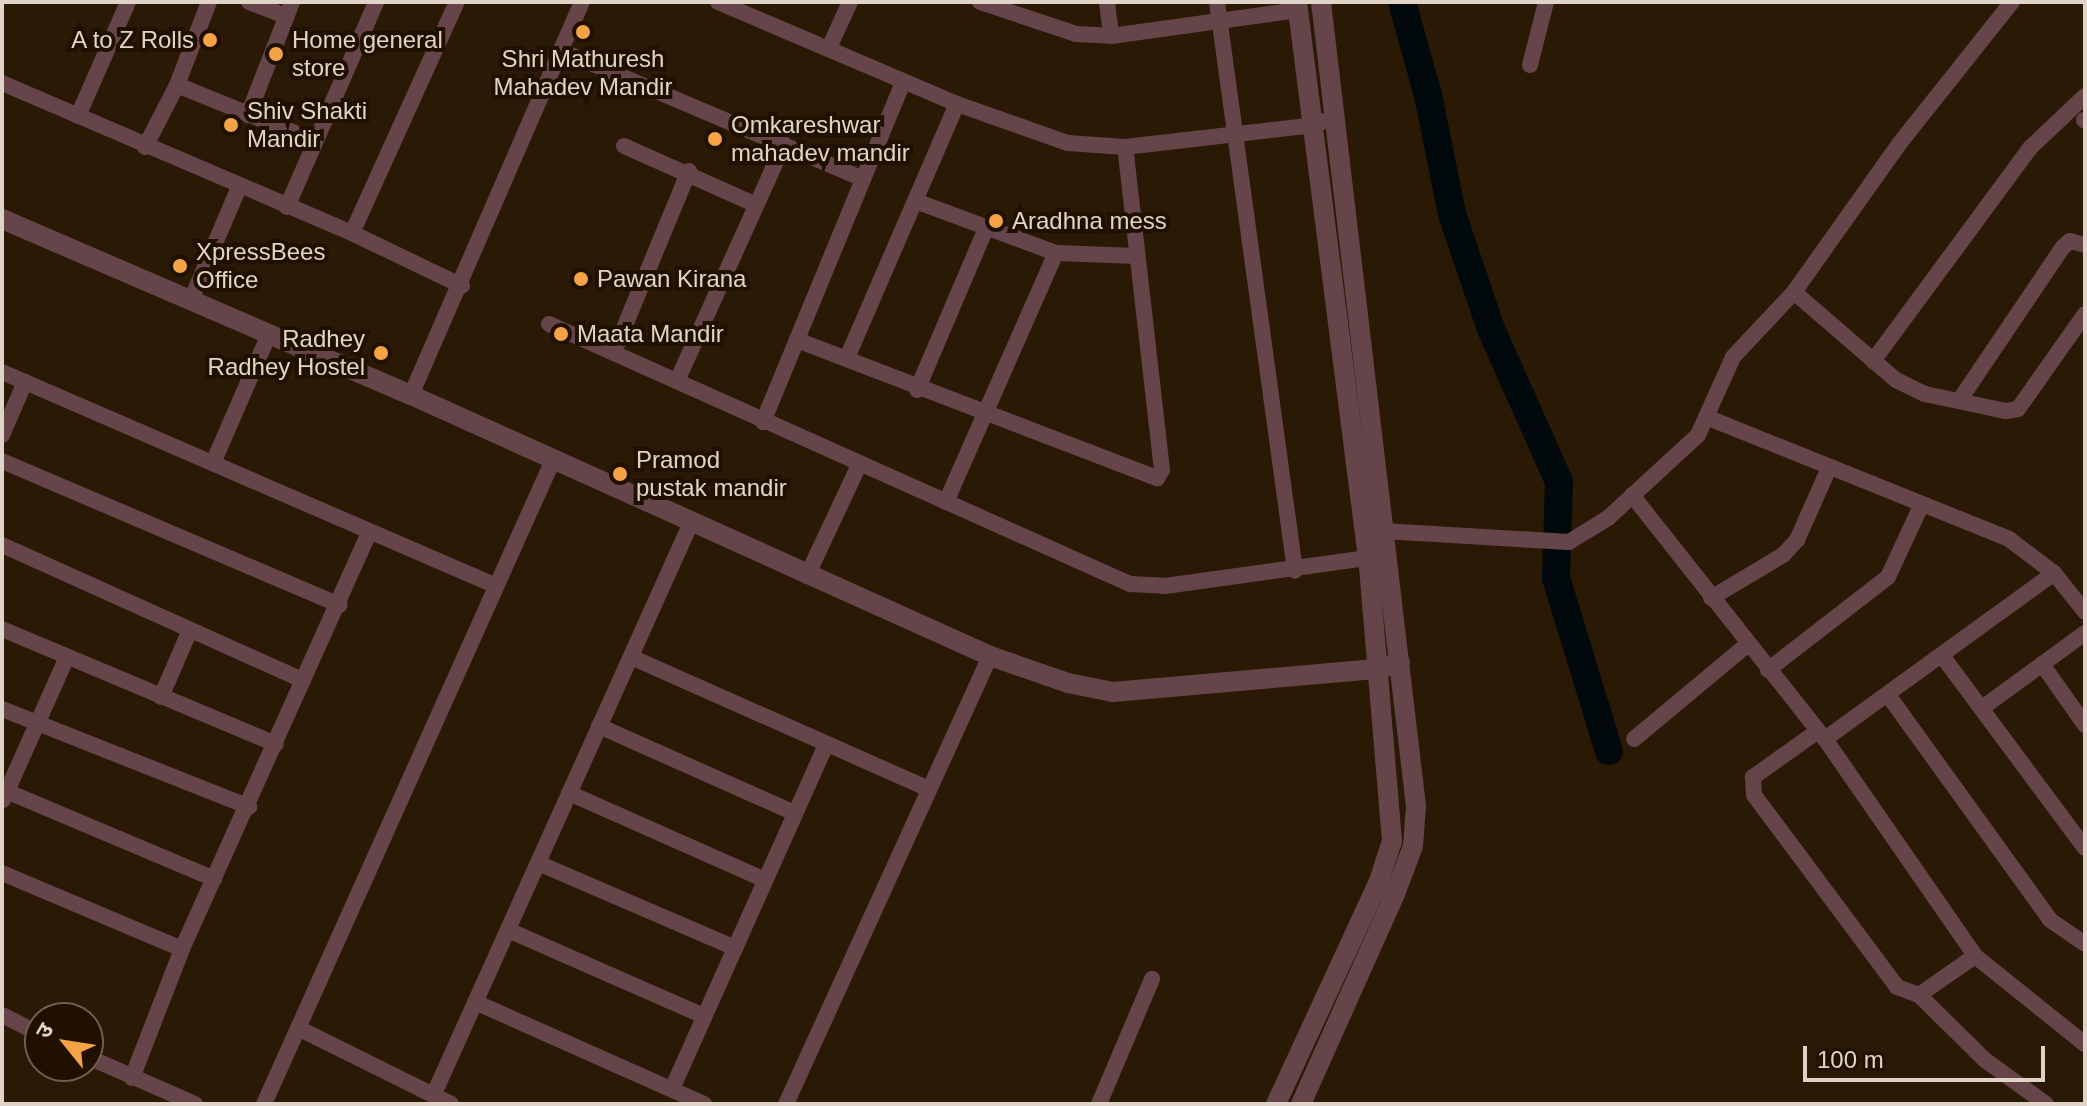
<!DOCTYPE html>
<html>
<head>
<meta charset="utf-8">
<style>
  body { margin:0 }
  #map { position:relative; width:2087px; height:1106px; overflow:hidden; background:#2a1904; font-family:Helvetica,"Noto Sans Devanagari",sans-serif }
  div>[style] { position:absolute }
  .river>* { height:28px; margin:-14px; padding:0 14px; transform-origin:14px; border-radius:14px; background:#01090d }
  .minor>* { height:16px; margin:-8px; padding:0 8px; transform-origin:8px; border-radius:8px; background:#65444a }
  .tertiary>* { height:20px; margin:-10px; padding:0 10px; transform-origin:10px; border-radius:10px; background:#65444a }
  .dots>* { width:22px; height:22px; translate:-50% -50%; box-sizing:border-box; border:4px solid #201000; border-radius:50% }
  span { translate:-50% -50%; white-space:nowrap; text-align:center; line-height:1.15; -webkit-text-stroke:8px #201000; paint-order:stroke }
  .poi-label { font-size:24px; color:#e0d3c7 }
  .right { translate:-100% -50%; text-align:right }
  .left { translate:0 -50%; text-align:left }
  .frame { position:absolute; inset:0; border:4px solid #e0d3c7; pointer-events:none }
  .north { position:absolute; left:24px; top:1002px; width:80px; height:80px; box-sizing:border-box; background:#201000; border:2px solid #6d5e50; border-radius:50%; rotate:300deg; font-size:22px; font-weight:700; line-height:32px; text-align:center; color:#e0d3c7 }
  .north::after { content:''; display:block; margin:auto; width:28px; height:36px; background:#f5a346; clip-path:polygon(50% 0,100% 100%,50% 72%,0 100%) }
  .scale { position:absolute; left:1803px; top:1046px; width:242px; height:36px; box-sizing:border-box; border:4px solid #e0d3c7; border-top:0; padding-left:10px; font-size:24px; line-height:28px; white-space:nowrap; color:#e0d3c7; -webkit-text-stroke:6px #201000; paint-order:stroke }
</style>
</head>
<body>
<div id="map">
  <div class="river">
    <div style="left:1402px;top:2px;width:97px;rotate:74.4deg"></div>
    <div style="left:1428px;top:95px;width:121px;rotate:78.6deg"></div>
    <div style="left:1452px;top:214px;width:121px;rotate:71.3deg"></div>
    <div style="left:1491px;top:329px;width:167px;rotate:66deg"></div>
    <div style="left:1559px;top:482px;width:96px;rotate:91.8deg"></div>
    <div style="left:1556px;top:578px;width:181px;rotate:73deg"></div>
  </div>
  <div class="minor">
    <div style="left:249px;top:2px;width:40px;rotate:21deg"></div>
    <div style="left:718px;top:2px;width:260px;rotate:23.1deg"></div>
    <div style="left:957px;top:104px;width:118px;rotate:19.4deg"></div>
    <div style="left:1068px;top:143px;width:57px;rotate:4deg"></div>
    <div style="left:1125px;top:147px;width:190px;rotate:-6.6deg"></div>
    <div style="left:1314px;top:125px;width:22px;rotate:-21deg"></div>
    <div style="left:980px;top:2px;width:101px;rotate:18.4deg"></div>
    <div style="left:1076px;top:34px;width:35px;rotate:3deg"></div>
    <div style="left:1111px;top:36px;width:189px;rotate:-7.9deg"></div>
    <div style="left:1107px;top:2px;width:34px;rotate:83deg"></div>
    <div style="left:1217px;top:2px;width:574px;rotate:82.19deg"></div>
    <div style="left:829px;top:48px;width:51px;rotate:-65.5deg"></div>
    <div style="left:562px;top:51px;width:327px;rotate:23deg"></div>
    <div style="left:1530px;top:65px;width:65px;rotate:-75.7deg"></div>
    <div style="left:2px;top:83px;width:381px;rotate:23.2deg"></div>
    <div style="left:352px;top:233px;width:122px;rotate:25.7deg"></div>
    <div style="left:177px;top:85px;width:149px;rotate:22.1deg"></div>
    <div style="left:248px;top:115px;width:121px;rotate:-68.7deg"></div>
    <div style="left:78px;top:116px;width:124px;rotate:-66.3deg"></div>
    <div style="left:2084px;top:120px;width:1px;rotate:45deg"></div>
    <div style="left:624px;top:146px;width:142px;rotate:24deg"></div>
    <div style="left:145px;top:147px;width:70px;rotate:-62.7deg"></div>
    <div style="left:177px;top:85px;width:89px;rotate:-68.9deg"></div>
    <div style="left:918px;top:202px;width:147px;rotate:20.3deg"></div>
    <div style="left:1056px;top:253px;width:81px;rotate:2.1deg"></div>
    <div style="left:287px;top:207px;width:223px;rotate:-66.5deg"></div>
    <div style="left:352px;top:233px;width:254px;rotate:-65.6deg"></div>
    <div style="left:1794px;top:292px;width:135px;rotate:40.8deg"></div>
    <div style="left:1896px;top:380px;width:32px;rotate:26deg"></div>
    <div style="left:1925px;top:394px;width:83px;rotate:11.9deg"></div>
    <div style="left:2006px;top:411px;width:12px;rotate:-9deg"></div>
    <div style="left:2018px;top:409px;width:116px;rotate:-54.8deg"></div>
    <div style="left:191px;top:300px;width:123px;rotate:-67deg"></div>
    <div style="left:549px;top:324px;width:637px;rotate:24.11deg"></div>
    <div style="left:1130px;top:584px;width:35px;rotate:3deg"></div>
    <div style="left:1165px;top:586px;width:205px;rotate:-7.9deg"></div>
    <div style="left:797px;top:340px;width:386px;rotate:21deg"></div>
    <div style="left:1157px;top:478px;width:9px;rotate:-58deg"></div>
    <div style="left:1162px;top:470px;width:325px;rotate:-96.5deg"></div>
    <div style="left:614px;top:352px;width:196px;rotate:-67.5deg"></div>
    <div style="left:847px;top:358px;width:277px;rotate:-66.6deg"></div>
    <div style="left:1873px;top:361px;width:265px;rotate:-53.6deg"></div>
    <div style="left:2030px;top:148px;width:76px;rotate:-43.4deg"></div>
    <div style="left:2px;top:372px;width:536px;rotate:23.41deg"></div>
    <div style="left:677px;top:381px;width:260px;rotate:-65.7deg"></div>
    <div style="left:917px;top:390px;width:176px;rotate:-66.9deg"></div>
    <div style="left:411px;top:395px;width:429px;rotate:-66.5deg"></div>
    <div style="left:1959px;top:401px;width:186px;rotate:-56deg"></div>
    <div style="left:2063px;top:247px;width:9px;rotate:-41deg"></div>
    <div style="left:2070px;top:241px;width:16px;rotate:15deg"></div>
    <div style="left:1706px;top:417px;width:327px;rotate:21.9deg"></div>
    <div style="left:2009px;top:539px;width:56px;rotate:37.1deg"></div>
    <div style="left:763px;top:422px;width:368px;rotate:-67.6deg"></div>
    <div style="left:2px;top:435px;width:58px;rotate:-66.5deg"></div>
    <div style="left:2px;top:461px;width:367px;rotate:23.1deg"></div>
    <div style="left:213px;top:463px;width:141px;rotate:-66.5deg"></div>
    <div style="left:1632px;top:495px;width:311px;rotate:51.7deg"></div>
    <div style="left:1825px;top:739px;width:264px;rotate:55.3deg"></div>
    <div style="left:1975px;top:956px;width:141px;rotate:38.7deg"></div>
    <div style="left:946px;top:502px;width:272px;rotate:-66.2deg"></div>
    <div style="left:1383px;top:531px;width:186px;rotate:3.4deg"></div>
    <div style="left:1569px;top:542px;width:46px;rotate:-31.6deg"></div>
    <div style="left:1608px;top:518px;width:122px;rotate:-42.7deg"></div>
    <div style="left:1698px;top:435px;width:85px;rotate:-65.8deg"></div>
    <div style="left:1733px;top:357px;width:89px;rotate:-46.8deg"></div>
    <div style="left:1794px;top:292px;width:181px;rotate:-54.6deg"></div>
    <div style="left:1899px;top:144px;width:181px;rotate:-51.5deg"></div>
    <div style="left:2px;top:545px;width:330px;rotate:24.2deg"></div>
    <div style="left:807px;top:576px;width:123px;rotate:-64.9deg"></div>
    <div style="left:1711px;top:598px;width:84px;rotate:-30.8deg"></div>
    <div style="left:1783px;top:555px;width:21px;rotate:-47deg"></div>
    <div style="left:1797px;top:540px;width:79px;rotate:-66deg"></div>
    <div style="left:2px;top:629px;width:297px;rotate:22.8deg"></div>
    <div style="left:631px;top:657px;width:326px;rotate:23.9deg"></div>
    <div style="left:1943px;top:657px;width:238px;rotate:53.4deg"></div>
    <div style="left:2042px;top:664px;width:75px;rotate:54.8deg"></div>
    <div style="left:1768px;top:670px;width:152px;rotate:-37.8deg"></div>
    <div style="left:1888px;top:577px;width:78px;rotate:-65.1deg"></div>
    <div style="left:1888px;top:695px;width:277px;rotate:54.2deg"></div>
    <div style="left:2050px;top:920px;width:42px;rotate:34.4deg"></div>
    <div style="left:161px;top:697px;width:73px;rotate:-66.6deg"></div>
    <div style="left:1982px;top:708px;width:127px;rotate:-36.1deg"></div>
    <div style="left:2px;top:709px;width:266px;rotate:21.6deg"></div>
    <div style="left:599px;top:726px;width:214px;rotate:24deg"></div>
    <div style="left:1818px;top:731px;width:80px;rotate:144.7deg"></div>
    <div style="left:1753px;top:777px;width:18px;rotate:87deg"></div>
    <div style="left:1754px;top:795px;width:239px;rotate:53.3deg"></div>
    <div style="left:1897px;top:987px;width:23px;rotate:20deg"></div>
    <div style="left:1919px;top:995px;width:68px;rotate:-34.9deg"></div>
    <div style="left:1634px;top:739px;width:148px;rotate:-39.8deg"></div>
    <div style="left:1825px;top:739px;width:283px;rotate:-35.9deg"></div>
    <div style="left:2054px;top:573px;width:50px;rotate:51.5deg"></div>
    <div style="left:6px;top:791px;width:226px;rotate:22.9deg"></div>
    <div style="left:569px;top:793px;width:214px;rotate:23.9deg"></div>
    <div style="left:3px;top:800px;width:154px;rotate:-65.9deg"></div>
    <div style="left:538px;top:863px;width:215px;rotate:23.3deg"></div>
    <div style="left:2px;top:873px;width:195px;rotate:22.9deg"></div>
    <div style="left:508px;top:930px;width:214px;rotate:23.7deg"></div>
    <div style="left:1919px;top:995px;width:93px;rotate:44.6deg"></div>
    <div style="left:1985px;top:1060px;width:75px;rotate:35.8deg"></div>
    <div style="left:475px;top:1002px;width:251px;rotate:24deg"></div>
    <div style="left:2px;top:1015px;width:42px;rotate:26.6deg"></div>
    <div style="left:298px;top:1028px;width:171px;rotate:26.4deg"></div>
    <div style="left:88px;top:1057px;width:117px;rotate:23.7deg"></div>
    <div style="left:132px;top:1078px;width:138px;rotate:-68.8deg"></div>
    <div style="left:182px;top:949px;width:454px;rotate:-65.8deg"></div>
    <div style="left:672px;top:1089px;width:378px;rotate:-65.9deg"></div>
    <div style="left:433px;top:1096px;width:626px;rotate:-65.77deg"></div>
    <div style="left:264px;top:1104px;width:706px;rotate:-65.83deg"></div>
    <div style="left:786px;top:1104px;width:492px;rotate:-65.5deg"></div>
    <div style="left:1099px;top:1104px;width:136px;rotate:-67deg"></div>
  </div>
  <div class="tertiary">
    <div style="left:2px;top:219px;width:445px;rotate:23.3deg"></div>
    <div style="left:411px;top:395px;width:635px;rotate:24.26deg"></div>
    <div style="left:990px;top:656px;width:83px;rotate:19.1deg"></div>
    <div style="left:1068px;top:683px;width:46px;rotate:11.3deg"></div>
    <div style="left:1113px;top:692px;width:266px;rotate:-5deg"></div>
    <div style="left:1378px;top:669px;width:23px;rotate:-18deg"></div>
    <div style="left:1276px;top:1104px;width:246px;rotate:-65.2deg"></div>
    <div style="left:1379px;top:881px;width:42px;rotate:-72deg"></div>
    <div style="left:1392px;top:841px;width:284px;rotate:-94.8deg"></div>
    <div style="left:1368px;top:558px;width:561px;rotate:-97.28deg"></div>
    <div style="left:1301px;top:1104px;width:230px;rotate:-65.9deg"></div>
    <div style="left:1395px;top:894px;width:51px;rotate:-69.4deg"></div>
    <div style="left:1413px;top:846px;width:40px;rotate:-85.7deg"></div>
    <div style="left:1416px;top:806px;width:810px;rotate:-96.74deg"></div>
  </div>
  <div class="dots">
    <div style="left:583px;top:32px;background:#f5a346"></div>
    <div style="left:210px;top:40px;background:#f5a346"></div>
    <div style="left:276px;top:54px;background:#f5a346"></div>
    <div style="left:231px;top:125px;background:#f5a346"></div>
    <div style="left:715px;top:139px;background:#f5a346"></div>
    <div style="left:996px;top:221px;background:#f5a346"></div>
    <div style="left:180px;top:266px;background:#f5a346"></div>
    <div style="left:581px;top:279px;background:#f5a346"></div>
    <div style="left:561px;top:334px;background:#f5a346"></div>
    <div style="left:381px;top:353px;background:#f5a346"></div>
    <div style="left:620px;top:474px;background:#f5a346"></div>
  </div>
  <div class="poi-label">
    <span class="right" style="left:194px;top:40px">A to Z Rolls</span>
    <span class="left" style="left:292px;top:54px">Home general<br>store</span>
    <span style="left:583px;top:73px">Shri Mathuresh<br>Mahadev Mandir</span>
    <span class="left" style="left:247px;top:125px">Shiv Shakti<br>Mandir</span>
    <span class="left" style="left:731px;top:139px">Omkareshwar<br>mahadev mandir</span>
    <span class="left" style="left:1012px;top:221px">Aradhna mess</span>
    <span class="left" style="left:196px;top:266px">XpressBees<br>Office</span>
    <span class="left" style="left:597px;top:279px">Pawan Kirana</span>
    <span class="left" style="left:577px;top:334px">Maata Mandir</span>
    <span class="right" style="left:365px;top:353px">Radhey<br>Radhey Hostel</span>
    <span class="left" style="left:636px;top:474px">Pramod<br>pustak mandir</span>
  </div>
  <div class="frame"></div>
  <div class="north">उ</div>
  <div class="scale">100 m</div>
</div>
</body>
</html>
